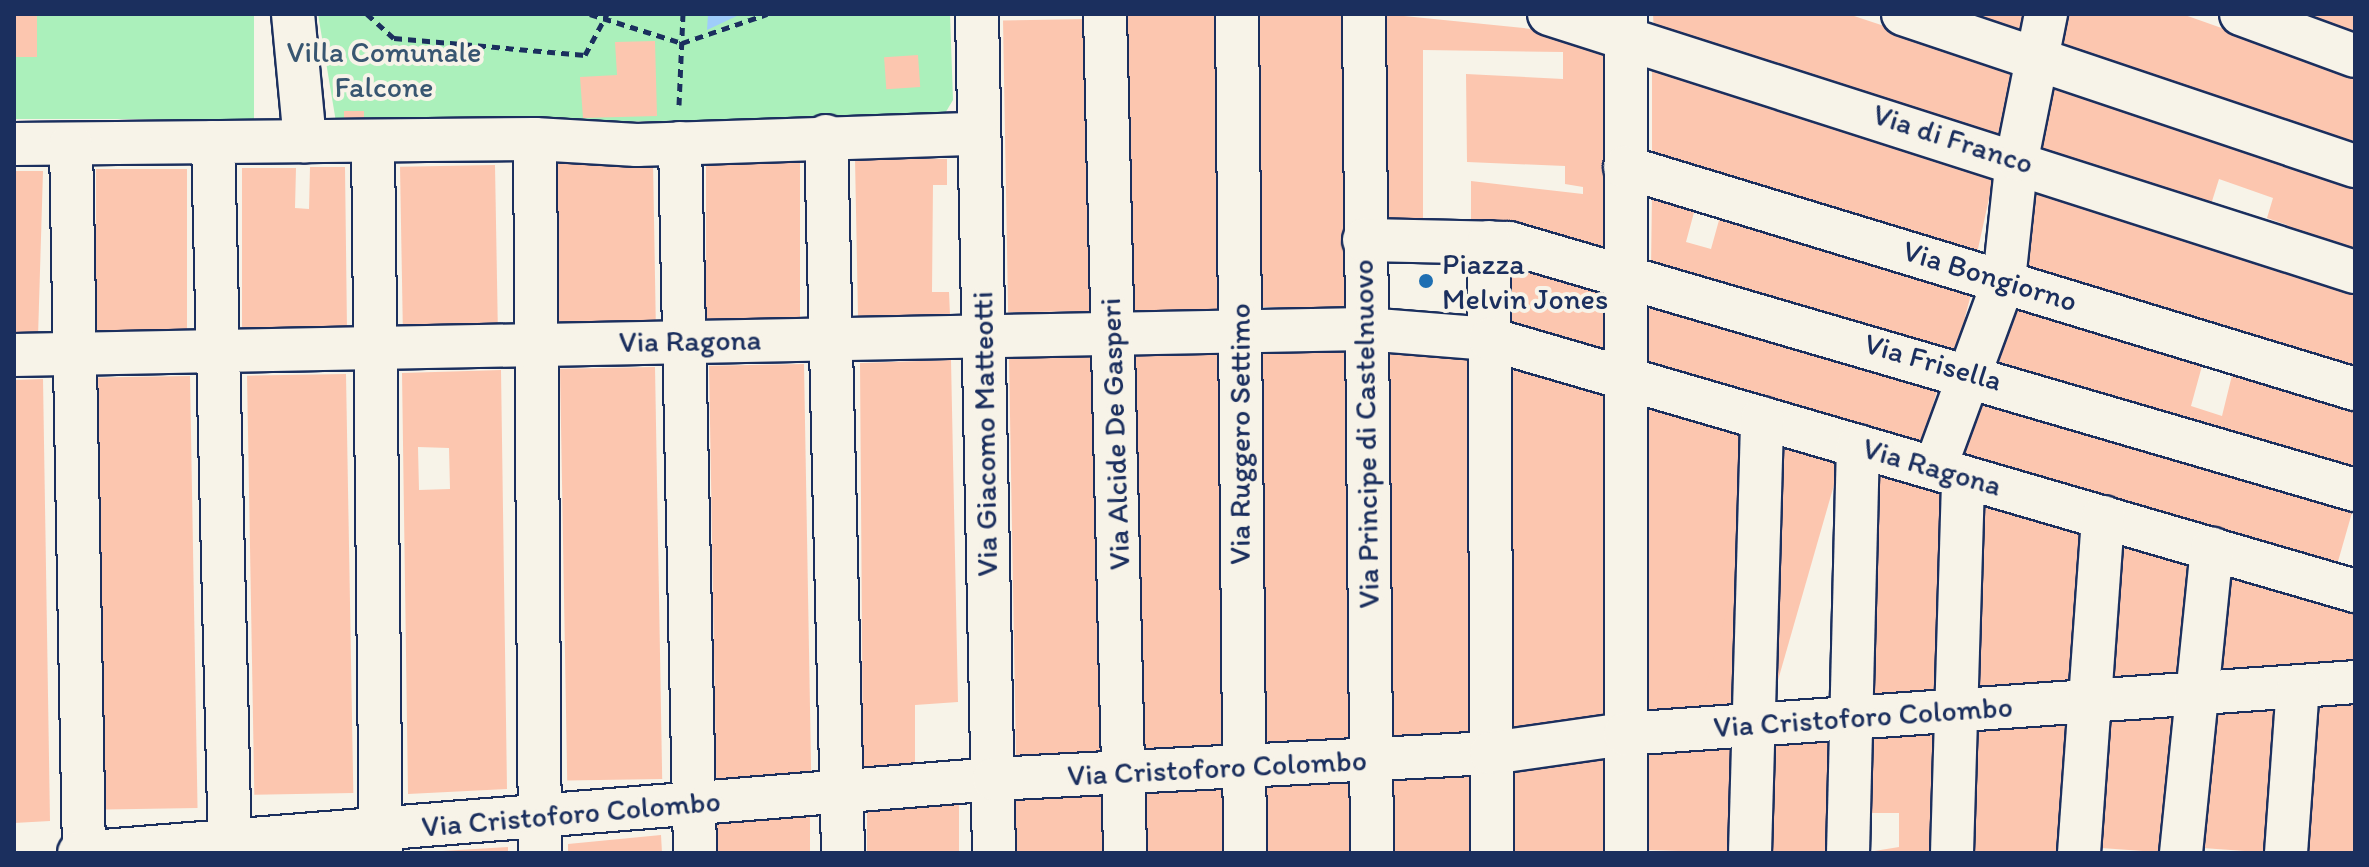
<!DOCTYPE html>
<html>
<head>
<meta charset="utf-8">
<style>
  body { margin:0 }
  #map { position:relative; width:2369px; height:867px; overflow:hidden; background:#f7f3e8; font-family:Itim,sans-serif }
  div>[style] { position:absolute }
  .green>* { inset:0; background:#abf0bb; transform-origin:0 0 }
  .water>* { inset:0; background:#9fcdfa }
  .building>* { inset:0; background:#fcc6af; transform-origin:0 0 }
  .path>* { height:5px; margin-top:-2.5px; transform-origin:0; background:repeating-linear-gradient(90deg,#1b2f5e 0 8px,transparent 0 14px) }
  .roads { filter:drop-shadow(2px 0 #1b2f5e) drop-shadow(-2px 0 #1b2f5e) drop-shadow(0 2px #1b2f5e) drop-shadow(0 -2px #1b2f5e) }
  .minor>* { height:42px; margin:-21px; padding:0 21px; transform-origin:21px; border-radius:21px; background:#f7f3e8 }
  .dots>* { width:22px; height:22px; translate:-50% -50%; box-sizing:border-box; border:4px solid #f7f3e8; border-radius:50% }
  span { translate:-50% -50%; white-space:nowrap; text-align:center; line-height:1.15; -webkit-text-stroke:8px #f7f3e8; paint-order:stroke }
  .park-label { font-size:30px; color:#385671 }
  .street-label { font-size:30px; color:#1b2f5e }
  .poi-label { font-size:30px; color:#1b2f5e }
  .left { translate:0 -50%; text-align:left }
  .frame { position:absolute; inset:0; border:16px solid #1b2f5e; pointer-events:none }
</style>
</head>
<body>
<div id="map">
  <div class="green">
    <div style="left:14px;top:14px;width:240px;height:105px"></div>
    <div style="clip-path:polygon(318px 14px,950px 14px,953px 100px,944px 115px,337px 128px)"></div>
  </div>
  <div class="water">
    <div style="clip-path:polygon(708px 14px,741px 14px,707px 30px)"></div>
  </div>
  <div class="building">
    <div style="left:14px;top:14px;width:23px;height:43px"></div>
    <div style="left:1217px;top:14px;width:297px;height:93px;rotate:89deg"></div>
    <div style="left:1347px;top:14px;width:293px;height:92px;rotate:90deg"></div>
    <div style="clip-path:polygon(1384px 14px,1562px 32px,1613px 48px,1610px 257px,1471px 224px,1471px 181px,1583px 194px,1583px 187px,1565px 184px,1565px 166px,1467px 162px,1466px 74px,1563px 79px,1563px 52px,1423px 50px,1423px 223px,1387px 222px)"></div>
    <div style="clip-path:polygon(1653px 14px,1848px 14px,2011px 68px,1999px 143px,1654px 32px)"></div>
    <div style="clip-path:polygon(1934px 14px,2027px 14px,2022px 44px)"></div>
    <div style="clip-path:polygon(2059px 14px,2182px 14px,2355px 75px,2355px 155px,2047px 50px)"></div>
    <div style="clip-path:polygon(2266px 14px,2355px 14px,2355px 46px)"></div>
    <div style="left:1089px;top:19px;width:292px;height:86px;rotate:89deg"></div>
    <div style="clip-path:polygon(655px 41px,657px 116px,583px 118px,580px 77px,617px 75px,615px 42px)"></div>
    <div style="left:918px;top:55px;width:32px;height:34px;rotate:86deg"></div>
    <div style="clip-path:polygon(1652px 61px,1995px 171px,1976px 258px,1652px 162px)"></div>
    <div style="clip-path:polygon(2047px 81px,2355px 184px,2355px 263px,2283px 239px,2287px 225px,2267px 218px,2273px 198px,2219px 179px,2208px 214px,2026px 154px)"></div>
    <div style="left:364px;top:111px;width:13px;height:20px;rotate:90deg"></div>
    <div style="clip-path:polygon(855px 158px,947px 159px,947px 185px,933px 185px,932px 292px,949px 292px,950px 315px,858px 317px)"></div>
    <div style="left:800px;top:161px;width:158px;height:94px;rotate:90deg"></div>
    <div style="left:653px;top:162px;width:160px;height:104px;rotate:89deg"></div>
    <div style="left:495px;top:165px;width:161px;height:95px;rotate:89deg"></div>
    <div style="clip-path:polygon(310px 167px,345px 167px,347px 329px,242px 332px,242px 168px,296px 168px,295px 208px,309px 209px)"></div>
    <div style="left:187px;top:169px;width:164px;height:91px;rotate:90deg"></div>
    <div style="clip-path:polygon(14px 171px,43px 171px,38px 337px,14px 337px)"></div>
    <div style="clip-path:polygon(2036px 184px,2355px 289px,2355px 372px,2011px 271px)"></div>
    <div style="clip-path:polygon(1652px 192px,1696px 205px,1686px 242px,1711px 249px,1721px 213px,1973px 287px,1965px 317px,1978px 321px,1967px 361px,1651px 270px)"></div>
    <div style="clip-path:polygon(1503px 254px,1610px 284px,1612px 356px,1502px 331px)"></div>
    <div style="left:1649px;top:296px;width:303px;height:77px;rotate:16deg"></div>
    <div style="clip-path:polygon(2014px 299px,2205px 355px,2191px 406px,2222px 416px,2235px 363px,2355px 399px,2355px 476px,1989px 369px)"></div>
    <div style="left:1467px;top:349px;width:386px;height:83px;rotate:89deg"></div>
    <div style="left:1348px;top:352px;width:391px;height:91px;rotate:90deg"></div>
    <div style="left:1219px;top:354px;width:399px;height:94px;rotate:89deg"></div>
    <div style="left:1096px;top:357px;width:404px;height:87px;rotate:89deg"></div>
    <div style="clip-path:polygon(1511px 359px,1613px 389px,1608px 726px,1513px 733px)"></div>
    <div style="clip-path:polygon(951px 360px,958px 702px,915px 705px,915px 773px,863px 775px,860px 363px)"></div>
    <div style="left:804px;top:364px;width:415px;height:95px;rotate:89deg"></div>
    <div style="left:655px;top:367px;width:412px;height:95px;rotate:89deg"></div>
    <div style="clip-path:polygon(evenodd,501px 370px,507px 789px,408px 794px,402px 373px,501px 370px,418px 447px,449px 448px,450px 489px,419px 490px,418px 447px)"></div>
    <div style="left:346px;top:374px;width:419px;height:99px;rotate:89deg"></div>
    <div style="left:190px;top:376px;width:432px;height:92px;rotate:89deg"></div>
    <div style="clip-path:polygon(43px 379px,50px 821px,14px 823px,14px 380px)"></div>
    <div style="left:1970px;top:390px;width:401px;height:73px;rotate:16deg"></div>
    <div style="clip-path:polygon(1647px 400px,1744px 428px,1737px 716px,1647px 722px)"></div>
    <div style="left:1777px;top:437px;width:68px;height:277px;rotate:16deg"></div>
    <div style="clip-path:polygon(1870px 464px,1950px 487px,1941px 703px,1863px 707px)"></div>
    <div style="clip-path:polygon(1977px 496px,2088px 528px,2076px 692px,1967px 701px)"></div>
    <div style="clip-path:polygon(2117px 536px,2190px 557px,2180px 689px,2102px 694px)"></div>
    <div style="clip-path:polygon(2227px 567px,2355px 605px,2355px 672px,2210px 683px)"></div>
    <div style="clip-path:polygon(2355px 695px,2355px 853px,2303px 853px,2313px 698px)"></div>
    <div style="left:2280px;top:701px;width:152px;height:74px;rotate:94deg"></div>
    <div style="left:2177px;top:710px;width:143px;height:73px;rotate:94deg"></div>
    <div style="clip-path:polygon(2072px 717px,2061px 853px,1967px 853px,1970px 725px)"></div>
    <div style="clip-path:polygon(1938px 728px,1934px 853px,1862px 853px,1899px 847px,1899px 813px,1863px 813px,1864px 733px)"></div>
    <div style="left:1834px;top:736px;width:117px;height:66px;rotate:91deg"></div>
    <div style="left:1740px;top:743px;width:110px;height:94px;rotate:92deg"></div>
    <div style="left:1607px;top:753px;width:100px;height:95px;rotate:91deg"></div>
    <div style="left:1474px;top:764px;width:89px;height:85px;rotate:89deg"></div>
    <div style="left:1352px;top:774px;width:79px;height:91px;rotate:89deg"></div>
    <div style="left:1227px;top:783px;width:70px;height:91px;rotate:89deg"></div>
    <div style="left:1102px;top:793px;width:60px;height:90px;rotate:90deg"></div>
    <div style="left:959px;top:804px;width:49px;height:92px;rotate:90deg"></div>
    <div style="clip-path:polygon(810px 817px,810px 853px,716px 853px,716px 823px)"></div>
    <div style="clip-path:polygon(661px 835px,662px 853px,568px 853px,568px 844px)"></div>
    <div style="clip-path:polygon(508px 847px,508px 853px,442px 853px,442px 851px)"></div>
  </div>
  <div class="path">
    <div style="left:367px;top:14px;width:36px;rotate:42deg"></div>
    <div style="left:394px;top:38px;width:192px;rotate:5.1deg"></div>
    <div style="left:585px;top:55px;width:47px;rotate:-61.8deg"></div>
    <div style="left:590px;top:14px;width:96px;rotate:17.5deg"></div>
    <div style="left:682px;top:43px;width:90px;rotate:-18.8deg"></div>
    <div style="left:679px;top:105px;width:91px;rotate:-87.5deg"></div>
  </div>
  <div class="roads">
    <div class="minor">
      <div style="left:293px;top:14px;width:128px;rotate:84.6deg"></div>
      <div style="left:977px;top:14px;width:839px;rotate:88.84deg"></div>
      <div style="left:1105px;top:14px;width:839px;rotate:88.63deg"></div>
      <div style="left:1237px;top:14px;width:839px;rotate:89.45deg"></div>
      <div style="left:1364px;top:14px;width:839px;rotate:89.45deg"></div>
      <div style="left:1549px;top:14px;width:846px;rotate:17.75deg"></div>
      <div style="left:1626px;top:14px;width:839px;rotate:90deg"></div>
      <div style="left:1903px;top:14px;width:477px;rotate:18.6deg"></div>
      <div style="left:2241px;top:14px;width:121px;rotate:20.2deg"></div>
      <div style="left:826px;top:136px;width:717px;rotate:88.64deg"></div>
      <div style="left:535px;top:139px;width:714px;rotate:89.6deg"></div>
      <div style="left:373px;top:141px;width:712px;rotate:89.36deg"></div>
      <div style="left:213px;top:142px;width:711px;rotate:88.63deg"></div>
      <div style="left:680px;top:143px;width:710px;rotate:88.79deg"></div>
      <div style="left:14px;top:144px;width:521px;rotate:-0.55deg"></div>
      <div style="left:535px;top:139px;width:102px;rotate:3.4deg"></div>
      <div style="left:637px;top:145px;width:339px;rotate:-1.9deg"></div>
      <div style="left:71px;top:144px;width:709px;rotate:88.95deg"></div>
      <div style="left:1625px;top:167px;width:763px;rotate:16.92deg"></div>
      <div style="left:1364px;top:240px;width:145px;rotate:1.2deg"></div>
      <div style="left:1509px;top:243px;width:881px;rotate:16.28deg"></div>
      <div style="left:1489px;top:242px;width:611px;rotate:89.72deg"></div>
      <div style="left:14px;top:355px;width:1351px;rotate:-1.1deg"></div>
      <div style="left:1365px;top:329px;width:125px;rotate:4.6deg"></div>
      <div style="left:1490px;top:339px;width:901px;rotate:16.24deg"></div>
      <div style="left:1935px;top:468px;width:200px;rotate:-69.8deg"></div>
      <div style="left:2004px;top:280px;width:122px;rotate:-83.9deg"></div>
      <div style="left:2017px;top:159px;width:148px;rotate:-78.7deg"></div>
      <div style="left:79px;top:853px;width:918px;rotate:-4.62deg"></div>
      <div style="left:994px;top:779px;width:498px;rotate:-3deg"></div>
      <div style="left:1491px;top:753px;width:135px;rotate:-8.1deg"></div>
      <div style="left:1625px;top:734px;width:732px;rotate:-4.07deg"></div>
      <div style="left:1750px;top:853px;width:435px;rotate:-88.4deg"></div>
      <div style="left:1848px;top:853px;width:407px;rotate:-88.6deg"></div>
      <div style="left:1952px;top:853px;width:376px;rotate:-88.3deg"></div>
      <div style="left:2079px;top:853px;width:337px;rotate:-85.9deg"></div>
      <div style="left:2181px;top:853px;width:306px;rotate:-84.2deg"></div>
      <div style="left:2286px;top:853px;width:167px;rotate:-85.9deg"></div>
    </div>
  </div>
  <div class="dots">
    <div style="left:1426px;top:281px;background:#1f6fb2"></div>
  </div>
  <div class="park-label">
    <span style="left:384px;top:69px">Villa Comunale<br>Falcone</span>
  </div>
  <div class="street-label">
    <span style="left:1953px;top:139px;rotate:18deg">Via di Franco</span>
    <span style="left:1990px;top:276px;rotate:17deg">Via Bongiorno</span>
    <span style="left:690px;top:341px;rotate:-1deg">Via Ragona</span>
    <span style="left:1933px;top:362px;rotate:16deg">Via Frisella</span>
    <span style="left:985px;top:434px;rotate:-91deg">Via Giacomo Matteotti</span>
    <span style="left:1115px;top:434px;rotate:-92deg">Via Alcide De Gasperi</span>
    <span style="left:1240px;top:434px;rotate:-90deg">Via Ruggero Settimo</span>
    <span style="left:1366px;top:434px;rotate:-91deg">Via Principe di Castelnuovo</span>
    <span style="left:1932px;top:467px;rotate:16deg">Via Ragona</span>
    <span style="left:1863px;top:717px;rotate:-4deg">Via Cristoforo Colombo</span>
    <span style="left:1217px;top:768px;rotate:-3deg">Via Cristoforo Colombo</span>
    <span style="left:571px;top:814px;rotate:-5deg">Via Cristoforo Colombo</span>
  </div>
  <div class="poi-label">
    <span class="left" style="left:1442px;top:281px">Piazza<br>Melvin Jones</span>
  </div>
  <div class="frame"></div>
</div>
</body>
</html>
